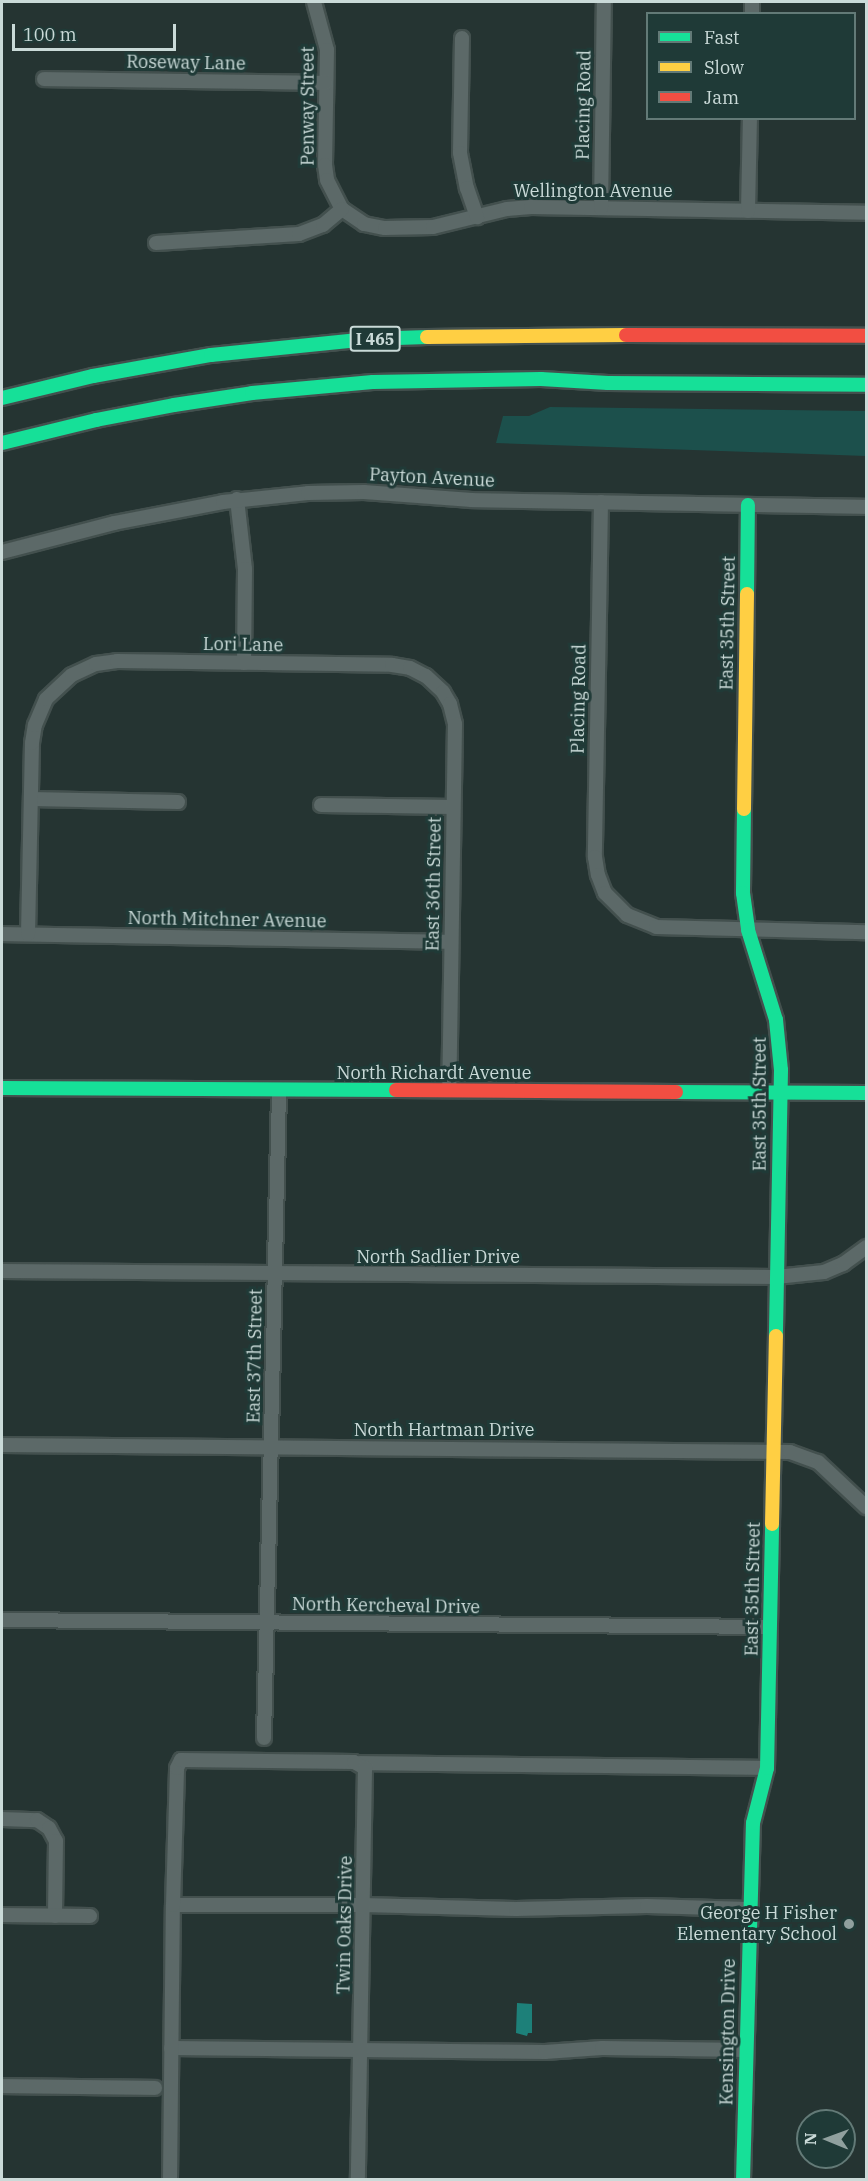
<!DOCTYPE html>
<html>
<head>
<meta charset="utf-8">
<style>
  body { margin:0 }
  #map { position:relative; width:868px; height:2181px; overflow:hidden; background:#253432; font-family:"IBM Plex Serif",serif }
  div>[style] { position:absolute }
  .green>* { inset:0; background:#1c504c }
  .water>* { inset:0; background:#1d8079 }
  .roads { filter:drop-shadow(2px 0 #43504e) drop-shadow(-2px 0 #43504e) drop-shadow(0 2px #43504e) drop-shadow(0 -2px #43504e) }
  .street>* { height:14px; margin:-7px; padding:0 7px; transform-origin:7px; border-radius:7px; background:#5c6968 }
  .fast>* { height:14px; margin:-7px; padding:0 7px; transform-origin:7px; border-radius:7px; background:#16e098 }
  .slow>* { height:14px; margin:-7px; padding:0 7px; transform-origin:7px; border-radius:7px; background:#ffcf43 }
  .jam>* { height:14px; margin:-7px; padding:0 7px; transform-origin:7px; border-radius:7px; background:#f24e42 }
  .dots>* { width:16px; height:16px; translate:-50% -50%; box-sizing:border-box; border:3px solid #1f3a37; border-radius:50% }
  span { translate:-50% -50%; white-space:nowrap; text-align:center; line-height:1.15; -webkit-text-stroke:6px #1f3a37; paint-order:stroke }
  .shield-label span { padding:2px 4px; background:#1f3a37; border:2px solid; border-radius:4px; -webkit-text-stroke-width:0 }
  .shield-label { font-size:16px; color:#cadad8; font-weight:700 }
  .street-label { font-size:18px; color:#cadad8 }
  .poi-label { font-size:18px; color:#cadad8 }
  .right { translate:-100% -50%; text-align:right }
  .frame { position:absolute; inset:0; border:3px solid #cadad8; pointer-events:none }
  .legend { position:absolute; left:646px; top:12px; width:210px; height:108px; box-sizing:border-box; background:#1f3a37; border:2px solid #637a77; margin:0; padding:8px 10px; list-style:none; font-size:18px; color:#cadad8 }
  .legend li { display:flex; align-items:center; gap:12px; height:30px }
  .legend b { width:30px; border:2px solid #637a77 }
  .north { position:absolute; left:796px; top:2109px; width:60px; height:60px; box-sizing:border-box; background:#1f3a37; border:2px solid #637a77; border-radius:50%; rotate:271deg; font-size:16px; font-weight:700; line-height:24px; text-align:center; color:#cadad8 }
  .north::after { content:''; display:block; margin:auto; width:21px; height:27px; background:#90a09e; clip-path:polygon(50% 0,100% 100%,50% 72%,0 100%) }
  .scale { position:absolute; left:12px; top:24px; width:164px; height:27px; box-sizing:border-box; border:3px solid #cadad8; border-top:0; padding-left:8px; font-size:18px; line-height:21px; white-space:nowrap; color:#cadad8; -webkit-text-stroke:4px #1f3a37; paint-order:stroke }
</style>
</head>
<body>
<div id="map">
  <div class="green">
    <div style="clip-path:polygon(550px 407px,866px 411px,866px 456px,496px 443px,503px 416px,529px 416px)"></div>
  </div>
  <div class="water">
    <div style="clip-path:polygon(517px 2003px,532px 2004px,532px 2033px,528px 2033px,527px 2036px,516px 2033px)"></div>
  </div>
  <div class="roads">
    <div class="street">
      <div style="left:314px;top:2px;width:50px;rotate:74.8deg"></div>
      <div style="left:327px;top:50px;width:115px;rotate:91deg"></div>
      <div style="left:325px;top:165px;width:15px;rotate:82deg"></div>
      <div style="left:327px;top:180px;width:33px;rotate:63deg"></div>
      <div style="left:342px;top:209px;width:27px;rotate:34deg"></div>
      <div style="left:364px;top:224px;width:21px;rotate:11deg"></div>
      <div style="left:385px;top:228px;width:48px;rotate:-1.2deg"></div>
      <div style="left:433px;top:227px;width:76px;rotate:-13.7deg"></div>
      <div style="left:507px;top:209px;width:24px;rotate:-5deg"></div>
      <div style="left:531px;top:207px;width:335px;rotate:1deg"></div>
      <div style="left:752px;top:14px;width:12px;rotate:-90deg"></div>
      <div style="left:462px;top:38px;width:115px;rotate:91deg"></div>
      <div style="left:460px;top:153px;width:36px;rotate:79deg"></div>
      <div style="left:467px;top:188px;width:31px;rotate:71deg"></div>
      <div style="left:44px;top:79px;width:282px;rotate:0.8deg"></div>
      <div style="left:601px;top:208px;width:206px;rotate:-89.2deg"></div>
      <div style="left:748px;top:211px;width:93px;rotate:-88.8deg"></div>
      <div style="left:156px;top:243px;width:143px;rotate:-3.6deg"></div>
      <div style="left:299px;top:234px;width:26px;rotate:-21deg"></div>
      <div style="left:323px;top:225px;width:25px;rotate:-40deg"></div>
      <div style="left:237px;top:499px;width:70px;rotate:83.5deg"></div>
      <div style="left:245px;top:569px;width:94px;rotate:90.6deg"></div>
      <div style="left:601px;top:502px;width:355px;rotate:91deg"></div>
      <div style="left:595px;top:857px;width:18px;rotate:81deg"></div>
      <div style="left:598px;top:875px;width:19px;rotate:69deg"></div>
      <div style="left:605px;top:893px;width:31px;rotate:45deg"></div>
      <div style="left:627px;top:915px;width:31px;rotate:22deg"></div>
      <div style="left:656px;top:927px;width:210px;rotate:1.4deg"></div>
      <div style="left:2px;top:552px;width:116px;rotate:-14.5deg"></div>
      <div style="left:114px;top:523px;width:111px;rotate:-10.9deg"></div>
      <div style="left:223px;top:502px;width:85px;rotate:-6deg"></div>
      <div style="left:308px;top:493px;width:56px;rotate:-1deg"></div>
      <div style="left:364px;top:492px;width:108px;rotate:4.2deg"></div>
      <div style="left:472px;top:500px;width:394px;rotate:1deg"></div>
      <div style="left:31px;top:799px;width:147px;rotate:1.2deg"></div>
      <div style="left:321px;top:805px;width:132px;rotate:0.9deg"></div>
      <div style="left:2px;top:934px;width:449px;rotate:1deg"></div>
      <div style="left:28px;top:934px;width:191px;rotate:-88.8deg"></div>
      <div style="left:32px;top:743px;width:18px;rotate:-81deg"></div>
      <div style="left:35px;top:725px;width:28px;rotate:-67deg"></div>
      <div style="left:46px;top:699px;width:35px;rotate:-43deg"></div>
      <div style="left:72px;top:675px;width:26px;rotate:-25deg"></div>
      <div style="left:96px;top:664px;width:21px;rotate:-8deg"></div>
      <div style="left:117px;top:661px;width:275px;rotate:0.8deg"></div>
      <div style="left:392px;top:665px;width:18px;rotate:9deg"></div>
      <div style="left:410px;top:668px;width:18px;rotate:27deg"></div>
      <div style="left:426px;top:676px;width:23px;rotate:43deg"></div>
      <div style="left:443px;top:692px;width:14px;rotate:60deg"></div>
      <div style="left:450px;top:704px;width:21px;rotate:76deg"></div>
      <div style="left:455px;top:724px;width:366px;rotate:90.9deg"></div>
      <div style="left:2px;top:1271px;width:774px;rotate:0.44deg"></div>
      <div style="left:776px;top:1277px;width:48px;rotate:-5.9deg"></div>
      <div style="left:824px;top:1272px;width:21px;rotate:-23deg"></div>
      <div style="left:843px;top:1264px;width:29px;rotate:-36deg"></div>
      <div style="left:2px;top:1445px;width:788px;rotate:0.51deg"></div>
      <div style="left:790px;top:1452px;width:30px;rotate:20deg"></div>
      <div style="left:818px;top:1462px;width:66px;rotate:43.2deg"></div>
      <div style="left:2px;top:1620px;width:768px;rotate:0.52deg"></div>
      <div style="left:264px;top:1738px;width:648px;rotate:-88.67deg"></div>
      <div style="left:360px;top:1763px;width:407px;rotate:0.7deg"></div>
      <div style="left:2px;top:1819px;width:35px;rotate:2deg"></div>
      <div style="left:37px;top:1820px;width:14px;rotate:34deg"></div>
      <div style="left:49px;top:1828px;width:15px;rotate:62deg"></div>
      <div style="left:56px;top:1841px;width:75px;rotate:90.8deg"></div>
      <div style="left:173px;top:1905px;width:190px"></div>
      <div style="left:363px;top:1905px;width:153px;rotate:1.5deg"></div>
      <div style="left:516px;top:1909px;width:131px;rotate:-1.3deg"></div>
      <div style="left:647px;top:1906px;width:102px;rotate:1.7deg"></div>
      <div style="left:2px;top:1915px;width:88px;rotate:0.7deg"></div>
      <div style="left:171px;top:2048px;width:374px;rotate:0.6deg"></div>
      <div style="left:545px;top:2052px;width:57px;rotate:-4deg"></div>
      <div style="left:602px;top:2048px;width:144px;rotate:0.8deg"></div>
      <div style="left:2px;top:2086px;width:153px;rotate:0.7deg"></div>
      <div style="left:170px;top:2180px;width:275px;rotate:-89.4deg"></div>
      <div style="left:173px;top:1905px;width:137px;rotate:-88.3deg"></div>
      <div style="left:177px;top:1768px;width:9px;rotate:-63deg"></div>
      <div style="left:181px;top:1760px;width:173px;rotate:0.7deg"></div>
      <div style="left:354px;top:1762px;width:13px;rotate:29deg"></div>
      <div style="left:365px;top:1768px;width:412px;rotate:91deg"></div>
    </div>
    <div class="fast">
      <div style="left:2px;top:398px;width:94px;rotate:-13.6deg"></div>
      <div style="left:93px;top:376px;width:120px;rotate:-10.1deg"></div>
      <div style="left:211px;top:355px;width:158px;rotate:-5.8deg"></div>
      <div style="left:368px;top:339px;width:59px;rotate:-1.9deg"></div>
      <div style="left:2px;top:443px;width:97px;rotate:-13.7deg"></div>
      <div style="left:96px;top:420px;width:79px;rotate:-10.9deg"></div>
      <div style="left:174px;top:405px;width:79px;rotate:-8.7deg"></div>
      <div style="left:252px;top:393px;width:121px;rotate:-5.2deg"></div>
      <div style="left:373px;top:382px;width:168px;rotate:-1deg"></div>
      <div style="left:541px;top:379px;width:67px;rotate:3.4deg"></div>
      <div style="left:608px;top:383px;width:258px;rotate:0.4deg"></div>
      <div style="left:747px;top:594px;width:89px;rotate:-89.4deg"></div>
      <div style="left:744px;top:809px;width:84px;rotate:90.7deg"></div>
      <div style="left:743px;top:893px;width:37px;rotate:82deg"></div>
      <div style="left:748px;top:930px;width:94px;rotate:72.7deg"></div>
      <div style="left:776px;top:1020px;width:50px;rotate:84.3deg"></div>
      <div style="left:781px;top:1070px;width:266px;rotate:91.1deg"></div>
      <div style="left:2px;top:1088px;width:394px;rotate:0.3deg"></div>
      <div style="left:676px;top:1092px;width:190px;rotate:0.3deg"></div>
      <div style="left:743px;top:2180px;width:357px;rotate:-88.4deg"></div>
      <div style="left:753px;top:1823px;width:57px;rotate:-75.7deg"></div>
      <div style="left:767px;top:1768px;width:244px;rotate:-88.8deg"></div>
    </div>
    <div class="slow">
      <div style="left:427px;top:337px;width:199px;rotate:-0.6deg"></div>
      <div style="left:744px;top:809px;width:215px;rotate:-89.2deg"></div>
      <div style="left:772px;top:1524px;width:188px;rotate:-88.8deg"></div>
    </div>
    <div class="jam">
      <div style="left:626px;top:335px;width:240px;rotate:0.2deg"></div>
      <div style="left:396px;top:1090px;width:280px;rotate:0.4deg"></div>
    </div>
  </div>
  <div class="dots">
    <div style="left:849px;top:1924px;background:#90a09e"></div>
  </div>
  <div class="shield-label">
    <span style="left:375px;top:339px">I 465</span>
  </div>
  <div class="street-label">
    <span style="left:186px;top:63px;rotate:1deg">Roseway Lane</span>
    <span style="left:584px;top:105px;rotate:-89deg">Placing Road</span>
    <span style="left:308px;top:106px;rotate:-90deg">Penway Street</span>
    <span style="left:593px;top:191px">Wellington Avenue</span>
    <span style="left:432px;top:478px;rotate:3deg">Payton Avenue</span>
    <span style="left:728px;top:623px;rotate:-89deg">East 35th Street</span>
    <span style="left:243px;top:645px;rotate:1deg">Lori Lane</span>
    <span style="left:579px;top:699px;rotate:-89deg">Placing Road</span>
    <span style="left:434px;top:884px;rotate:-89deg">East 36th Street</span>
    <span style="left:227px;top:920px;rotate:1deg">North Mitchner Avenue</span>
    <span style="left:434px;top:1073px">North Richardt Avenue</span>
    <span style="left:760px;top:1104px;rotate:-90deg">East 35th Street</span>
    <span style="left:438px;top:1257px">North Sadlier Drive</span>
    <span style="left:255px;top:1356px;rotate:-89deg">East 37th Street</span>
    <span style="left:444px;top:1430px">North Hartman Drive</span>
    <span style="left:753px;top:1589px;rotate:-89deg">East 35th Street</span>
    <span style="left:386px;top:1606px;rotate:1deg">North Kercheval Drive</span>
    <span style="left:345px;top:1925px;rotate:-89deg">Twin Oaks Drive</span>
    <span style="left:728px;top:2032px;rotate:-89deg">Kensington Drive</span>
  </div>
  <div class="poi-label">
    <span class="right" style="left:837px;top:1924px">George H Fisher<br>Elementary School</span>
  </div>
  <div class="frame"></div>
  <ul class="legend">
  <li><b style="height:8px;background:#16e098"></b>Fast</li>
  <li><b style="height:8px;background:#ffcf43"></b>Slow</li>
  <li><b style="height:8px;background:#f24e42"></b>Jam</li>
  </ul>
  <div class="north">N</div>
  <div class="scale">100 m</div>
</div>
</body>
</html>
